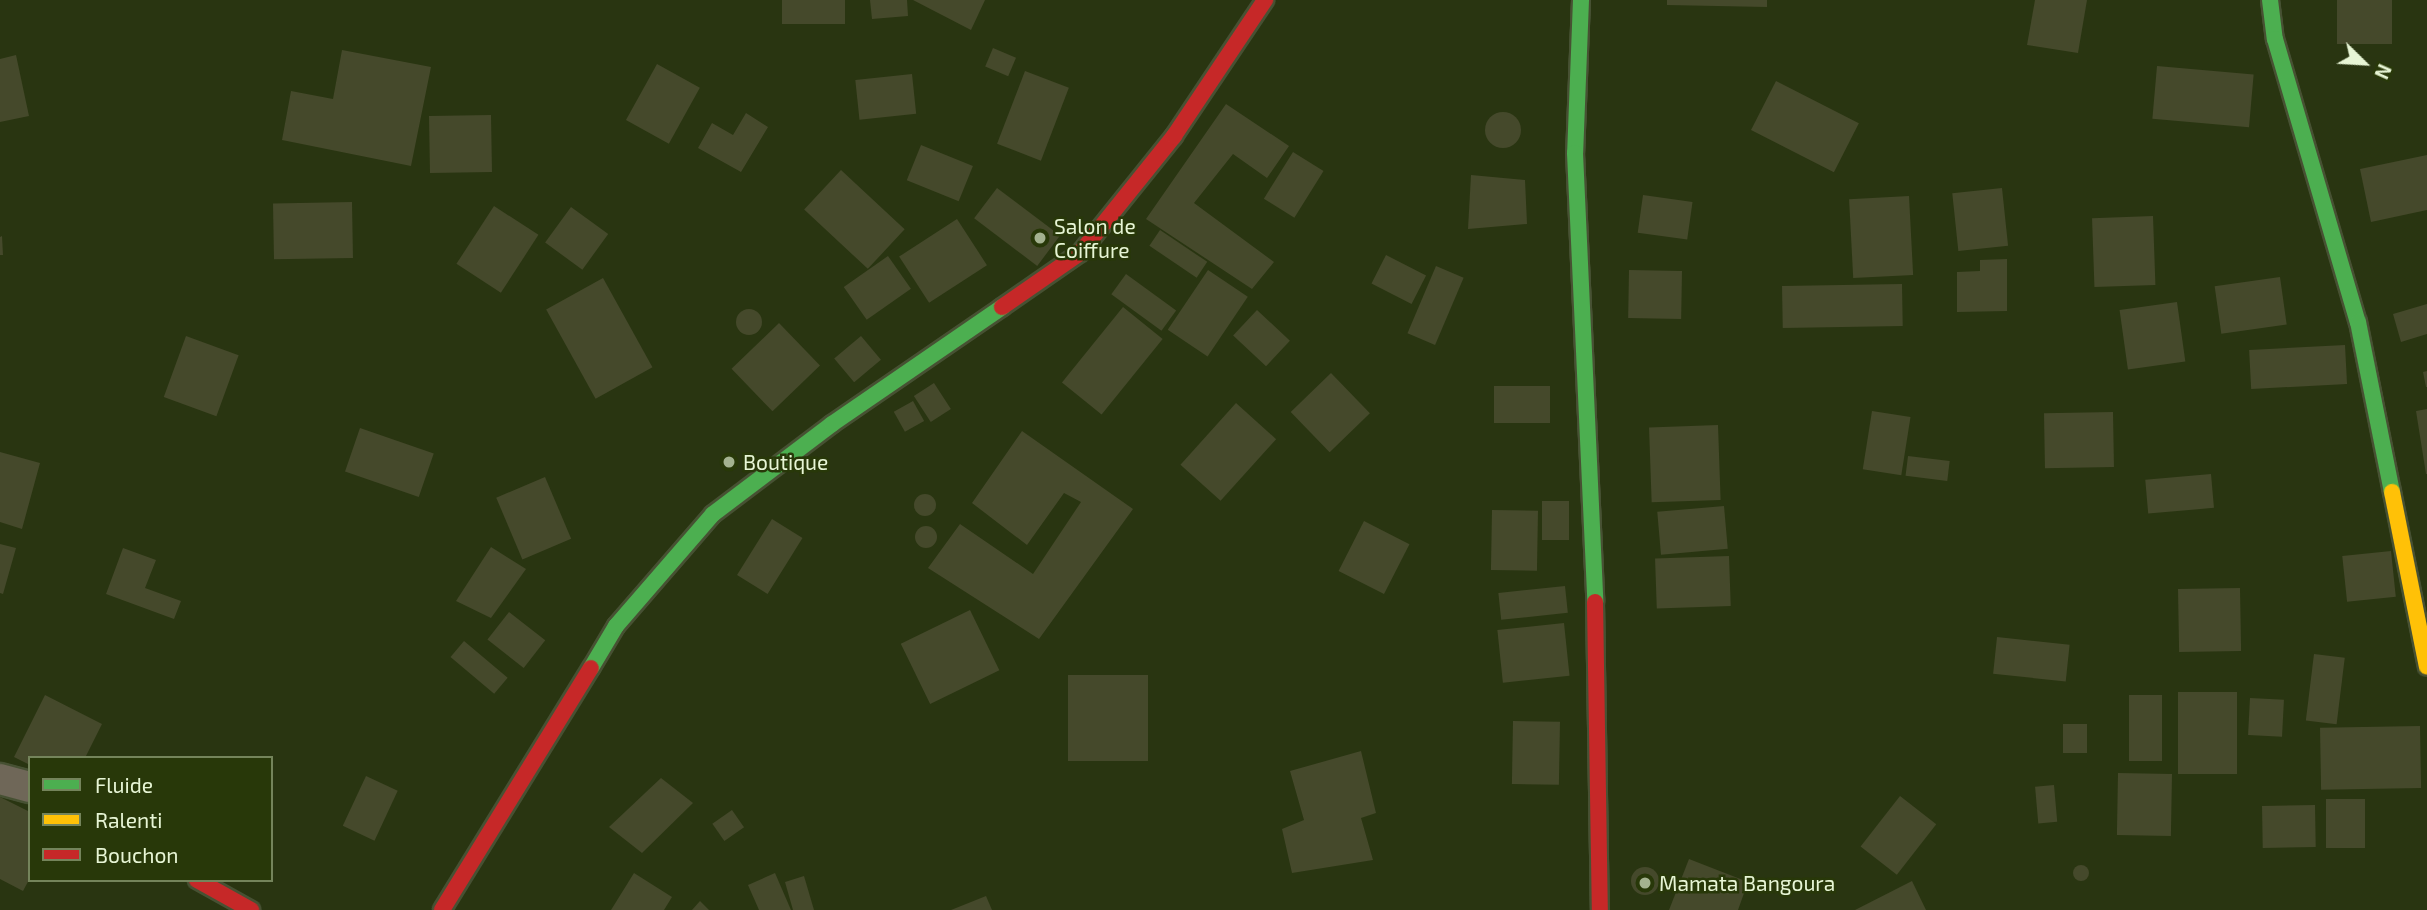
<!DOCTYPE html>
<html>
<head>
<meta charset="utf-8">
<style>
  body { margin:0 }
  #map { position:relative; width:2427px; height:910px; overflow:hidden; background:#293511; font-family:"Exo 2",sans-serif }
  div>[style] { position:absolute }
  .building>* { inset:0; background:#45492b; transform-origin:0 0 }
  .round { border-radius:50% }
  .roads { filter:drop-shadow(2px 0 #475133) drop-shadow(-2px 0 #475133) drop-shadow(0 2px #475133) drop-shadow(0 -2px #475133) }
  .street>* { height:30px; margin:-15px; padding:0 15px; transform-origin:15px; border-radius:15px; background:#6f6758 }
  .fast>* { height:16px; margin:-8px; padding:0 8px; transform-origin:8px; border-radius:8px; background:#4caf50 }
  .slow>* { height:16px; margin:-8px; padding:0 8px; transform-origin:8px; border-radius:8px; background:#ffc107 }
  .jam>* { height:16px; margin:-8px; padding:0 8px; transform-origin:8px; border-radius:8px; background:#c62828 }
  .dots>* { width:19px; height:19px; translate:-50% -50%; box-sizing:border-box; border:4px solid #283809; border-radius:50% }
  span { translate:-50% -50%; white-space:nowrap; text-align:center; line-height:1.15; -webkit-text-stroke:5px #283809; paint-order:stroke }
  .poi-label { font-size:21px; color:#e7f5d5 }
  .left { translate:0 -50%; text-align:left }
  .legend { position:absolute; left:28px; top:756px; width:245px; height:126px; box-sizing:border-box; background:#283809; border:2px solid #74845b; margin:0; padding:9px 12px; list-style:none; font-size:21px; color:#e7f5d5 }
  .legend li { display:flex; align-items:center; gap:14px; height:35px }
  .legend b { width:35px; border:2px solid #74845b }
  .north { position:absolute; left:2329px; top:28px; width:70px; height:70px; -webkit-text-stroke:5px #283809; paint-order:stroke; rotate:114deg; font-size:19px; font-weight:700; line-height:28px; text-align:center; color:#e7f5d5 }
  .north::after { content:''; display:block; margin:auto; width:24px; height:32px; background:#e7f5d5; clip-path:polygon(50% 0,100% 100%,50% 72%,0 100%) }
</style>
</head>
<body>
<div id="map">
  <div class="building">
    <div style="left:782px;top:0;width:63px;height:24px"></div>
    <div style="clip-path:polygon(870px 0,907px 0,908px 16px,872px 19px)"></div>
    <div style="clip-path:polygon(913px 0,985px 0,971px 30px)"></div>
    <div style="clip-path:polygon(1667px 0,1767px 0,1767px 7px,1667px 5px)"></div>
    <div style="clip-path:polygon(2035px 0,2087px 0,2078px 53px,2027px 45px)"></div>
    <div style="left:2337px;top:0;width:55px;height:44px"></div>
    <div style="left:993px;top:48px;width:25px;height:20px;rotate:23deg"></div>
    <div style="clip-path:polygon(342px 50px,431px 67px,411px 166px,282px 140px,291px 91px,333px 99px)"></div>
    <div style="clip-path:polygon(16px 55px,29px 116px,0 122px,0 59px)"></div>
    <div style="left:657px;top:64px;width:49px;height:64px;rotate:29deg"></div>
    <div style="left:2157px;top:66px;width:97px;height:53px;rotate:5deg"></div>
    <div style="left:1025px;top:71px;width:47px;height:78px;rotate:21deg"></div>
    <div style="left:912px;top:74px;width:40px;height:57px;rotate:84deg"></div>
    <div style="left:1776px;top:81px;width:93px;height:55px;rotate:27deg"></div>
    <div style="clip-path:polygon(1226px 104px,1289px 146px,1267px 178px,1233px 154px,1194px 203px,1274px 262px,1252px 289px,1146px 219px)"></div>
    <div class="round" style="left:1485px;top:112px;width:36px;height:36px"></div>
    <div style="clip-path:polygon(746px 113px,768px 127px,741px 172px,698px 148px,712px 123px,733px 135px)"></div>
    <div style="left:491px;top:115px;width:57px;height:62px;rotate:89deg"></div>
    <div style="left:921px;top:145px;width:56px;height:38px;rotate:22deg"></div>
    <div style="left:1293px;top:152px;width:36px;height:55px;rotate:32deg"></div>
    <div style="clip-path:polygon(2427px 155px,2427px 210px,2371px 222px,2360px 169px)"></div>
    <div style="left:841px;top:170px;width:87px;height:54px;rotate:43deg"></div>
    <div style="clip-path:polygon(1471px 175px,1525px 180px,1527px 224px,1468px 229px)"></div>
    <div style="left:997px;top:188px;width:79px;height:38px;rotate:37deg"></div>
    <div style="left:2002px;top:188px;width:58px;height:50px;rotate:84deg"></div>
    <div style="left:1643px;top:195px;width:50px;height:38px;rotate:8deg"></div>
    <div style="left:1909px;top:196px;width:79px;height:60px;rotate:87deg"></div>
    <div style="left:352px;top:202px;width:56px;height:79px;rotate:89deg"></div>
    <div style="left:494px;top:206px;width:53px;height:69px;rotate:33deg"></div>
    <div style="left:571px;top:207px;width:46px;height:44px;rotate:36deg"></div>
    <div style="left:2153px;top:216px;width:69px;height:61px;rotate:88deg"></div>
    <div style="left:957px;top:219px;width:55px;height:69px;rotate:57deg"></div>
    <div style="left:1160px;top:230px;width:57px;height:19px;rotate:34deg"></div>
    <div style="clip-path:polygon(2px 236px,3px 255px,0 255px,0 237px)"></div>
    <div style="left:1386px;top:255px;width:45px;height:32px;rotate:27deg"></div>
    <div style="left:888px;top:256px;width:40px;height:54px;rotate:55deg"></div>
    <div style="clip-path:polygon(2007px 259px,2007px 311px,1957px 312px,1957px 272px,1980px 271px,1980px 260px)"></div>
    <div style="left:1436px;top:266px;width:30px;height:73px;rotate:23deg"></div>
    <div style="left:1208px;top:270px;width:48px;height:72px;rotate:34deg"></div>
    <div style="left:1629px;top:270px;width:53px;height:48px;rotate:1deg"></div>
    <div style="left:1126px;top:274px;width:62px;height:25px;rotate:36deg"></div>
    <div style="left:2280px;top:277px;width:48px;height:66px;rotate:82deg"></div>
    <div style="left:603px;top:278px;width:102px;height:65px;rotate:61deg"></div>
    <div style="left:1902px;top:284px;width:42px;height:120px;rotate:89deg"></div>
    <div style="left:2177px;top:302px;width:60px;height:58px;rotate:82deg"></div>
    <div style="clip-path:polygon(2427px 304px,2427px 334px,2401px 342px,2393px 314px)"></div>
    <div style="left:1123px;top:307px;width:51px;height:97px;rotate:39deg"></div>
    <div class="round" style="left:736px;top:309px;width:26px;height:26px"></div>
    <div style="left:1257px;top:310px;width:45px;height:35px;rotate:43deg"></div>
    <div style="left:779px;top:323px;width:59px;height:66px;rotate:46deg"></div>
    <div style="left:186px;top:336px;width:56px;height:65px;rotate:20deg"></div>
    <div style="left:861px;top:336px;width:31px;height:35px;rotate:50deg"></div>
    <div style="left:2345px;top:345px;width:39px;height:96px;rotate:87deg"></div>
    <div style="clip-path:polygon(2427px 371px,2427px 387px,2426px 387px,2423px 372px)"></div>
    <div style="left:1331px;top:373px;width:56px;height:56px;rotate:46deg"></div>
    <div style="left:934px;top:383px;width:31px;height:24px;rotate:57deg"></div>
    <div style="left:1494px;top:386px;width:56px;height:37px"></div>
    <div style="left:913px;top:401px;width:23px;height:22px;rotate:61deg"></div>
    <div style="left:1236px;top:403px;width:54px;height:83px;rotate:42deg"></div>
    <div style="clip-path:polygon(2427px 409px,2427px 474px,2426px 474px,2416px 411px)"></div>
    <div style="left:1872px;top:411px;width:39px;height:59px;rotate:9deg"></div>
    <div style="left:2113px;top:412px;width:55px;height:69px;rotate:89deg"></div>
    <div style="left:1718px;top:425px;width:75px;height:69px;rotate:88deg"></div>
    <div style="left:360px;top:428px;width:78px;height:46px;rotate:19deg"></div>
    <div style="clip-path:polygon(1022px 431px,1133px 509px,1039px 639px,928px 568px,960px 524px,1033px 574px,1081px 502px,1064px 493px,1027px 545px,972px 503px)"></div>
    <div style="clip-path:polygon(0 452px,40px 463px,22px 529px,0 522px)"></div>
    <div style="left:1908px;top:456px;width:42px;height:20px;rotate:7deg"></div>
    <div style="left:2211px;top:474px;width:34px;height:66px;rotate:85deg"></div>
    <div style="left:545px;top:477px;width:67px;height:53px;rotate:67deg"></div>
    <div class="round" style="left:914px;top:494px;width:22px;height:22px"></div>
    <div style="left:1542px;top:501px;width:27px;height:39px"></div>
    <div style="left:1724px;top:506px;width:43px;height:67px;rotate:85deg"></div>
    <div style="left:1492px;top:510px;width:46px;height:60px;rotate:1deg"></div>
    <div style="left:772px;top:519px;width:36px;height:66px;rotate:32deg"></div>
    <div style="left:1364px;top:521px;width:51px;height:56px;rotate:27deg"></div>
    <div class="round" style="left:915px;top:526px;width:22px;height:22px"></div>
    <div style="clip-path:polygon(0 544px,16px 548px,3px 594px,0 593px)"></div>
    <div style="clip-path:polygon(491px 547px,526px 569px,491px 618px,456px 601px)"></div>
    <div style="clip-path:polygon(123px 548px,156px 560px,145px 588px,181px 601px,174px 619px,106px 594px)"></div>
    <div style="left:2391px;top:551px;width:46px;height:49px;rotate:84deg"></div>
    <div style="left:1729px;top:556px;width:50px;height:74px;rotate:88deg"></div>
    <div style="left:1565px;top:586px;width:27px;height:67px;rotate:84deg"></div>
    <div style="left:2240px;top:588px;width:63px;height:62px;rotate:89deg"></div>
    <div style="left:970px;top:610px;width:67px;height:77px;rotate:64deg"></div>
    <div style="left:509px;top:612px;width:46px;height:35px;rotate:38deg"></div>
    <div style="left:1564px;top:623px;width:53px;height:67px;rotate:84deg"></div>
    <div style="left:1997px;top:637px;width:73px;height:37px;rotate:6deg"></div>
    <div style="left:464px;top:641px;width:57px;height:21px;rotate:40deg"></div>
    <div style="left:2314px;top:654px;width:31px;height:67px;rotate:7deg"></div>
    <div style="left:1068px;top:675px;width:80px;height:86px"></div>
    <div style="left:2178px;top:692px;width:59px;height:82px"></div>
    <div style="clip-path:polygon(45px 695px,102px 724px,85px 758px,30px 758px,30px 765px,14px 757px)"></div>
    <div style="left:2129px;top:695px;width:33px;height:66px"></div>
    <div style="left:2250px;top:698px;width:34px;height:37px;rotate:3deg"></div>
    <div style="left:1513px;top:721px;width:47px;height:63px;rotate:1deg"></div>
    <div style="left:2087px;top:724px;width:29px;height:24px;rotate:90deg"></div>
    <div style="left:2420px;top:726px;width:62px;height:100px;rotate:89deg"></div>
    <div style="clip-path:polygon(1361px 751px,1376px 813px,1361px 818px,1373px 860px,1292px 873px,1282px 829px,1304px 820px,1290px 771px)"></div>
    <div style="left:2118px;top:773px;width:54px;height:62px;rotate:1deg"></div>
    <div style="left:366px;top:776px;width:35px;height:55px;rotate:25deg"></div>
    <div style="clip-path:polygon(661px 778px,693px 803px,642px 853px,609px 827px)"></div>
    <div style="left:2054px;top:785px;width:37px;height:19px;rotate:85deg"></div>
    <div style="left:1900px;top:796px;width:46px;height:64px;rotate:38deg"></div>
    <div style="clip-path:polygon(0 797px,30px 812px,30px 878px,23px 891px,0 879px)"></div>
    <div style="left:2365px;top:799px;width:49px;height:39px;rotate:90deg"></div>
    <div style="left:2315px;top:805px;width:42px;height:53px;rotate:89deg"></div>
    <div style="left:732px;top:810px;width:21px;height:24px;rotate:55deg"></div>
    <div style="clip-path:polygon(1689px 859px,1748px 882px,1738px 910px,1669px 910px)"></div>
    <div class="round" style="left:2073px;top:865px;width:16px;height:16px"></div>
    <div class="round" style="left:1631px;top:867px;width:28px;height:28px"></div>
    <div style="clip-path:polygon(634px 873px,672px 897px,664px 910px,611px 910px)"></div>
    <div style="clip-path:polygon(775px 873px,791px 910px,759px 910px,748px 885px)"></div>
    <div style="clip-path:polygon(804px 876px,814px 910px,793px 910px,785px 882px)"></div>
    <div style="clip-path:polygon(1912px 881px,1926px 910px,1855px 910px)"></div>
    <div style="clip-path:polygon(986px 896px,992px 910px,951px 910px)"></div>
    <div style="clip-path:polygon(700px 901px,709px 910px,692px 910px)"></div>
  </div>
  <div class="roads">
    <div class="street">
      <div style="left:0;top:779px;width:31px;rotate:15deg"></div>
    </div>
    <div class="fast">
      <div style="left:1581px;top:0;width:153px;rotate:92.2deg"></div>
      <div style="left:1575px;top:153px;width:449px;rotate:87.4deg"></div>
      <div style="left:2270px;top:0;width:39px;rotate:83deg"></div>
      <div style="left:2275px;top:39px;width:295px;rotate:73.7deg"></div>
      <div style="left:2358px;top:322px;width:173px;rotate:78.7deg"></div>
      <div style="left:591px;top:668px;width:49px;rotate:-59.2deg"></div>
      <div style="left:616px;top:626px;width:148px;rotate:-49.1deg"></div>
      <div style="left:713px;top:514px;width:149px;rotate:-37.1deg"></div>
      <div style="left:832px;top:424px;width:206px;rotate:-34.5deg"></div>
    </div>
    <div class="slow">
      <div style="left:2392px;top:492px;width:178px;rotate:78.7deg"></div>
    </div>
    <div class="jam">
      <div style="left:1002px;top:307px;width:95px;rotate:-34.7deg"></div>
      <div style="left:1080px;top:253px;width:150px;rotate:-51.2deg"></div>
      <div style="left:1174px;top:136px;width:164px;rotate:-56.2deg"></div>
      <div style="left:1595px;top:602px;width:308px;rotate:89.1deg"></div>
      <div style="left:197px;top:880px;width:62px;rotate:29.1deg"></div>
      <div style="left:442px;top:910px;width:284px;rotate:-58.4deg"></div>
    </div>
  </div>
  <div class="dots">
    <div style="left:1040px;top:238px;background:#a4b290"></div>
    <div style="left:729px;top:462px;background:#a4b290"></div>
    <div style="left:1645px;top:883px;background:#a4b290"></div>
  </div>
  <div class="poi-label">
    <span class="left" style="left:1054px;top:238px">Salon de<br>Coiffure</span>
    <span class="left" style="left:743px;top:462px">Boutique</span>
    <span class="left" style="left:1659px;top:883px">Mamata Bangoura</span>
  </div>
  <ul class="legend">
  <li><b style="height:9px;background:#4caf50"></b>Fluide</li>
  <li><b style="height:9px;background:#ffc107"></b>Ralenti</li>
  <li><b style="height:9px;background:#c62828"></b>Bouchon</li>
  </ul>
  <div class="north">N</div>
</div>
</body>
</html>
